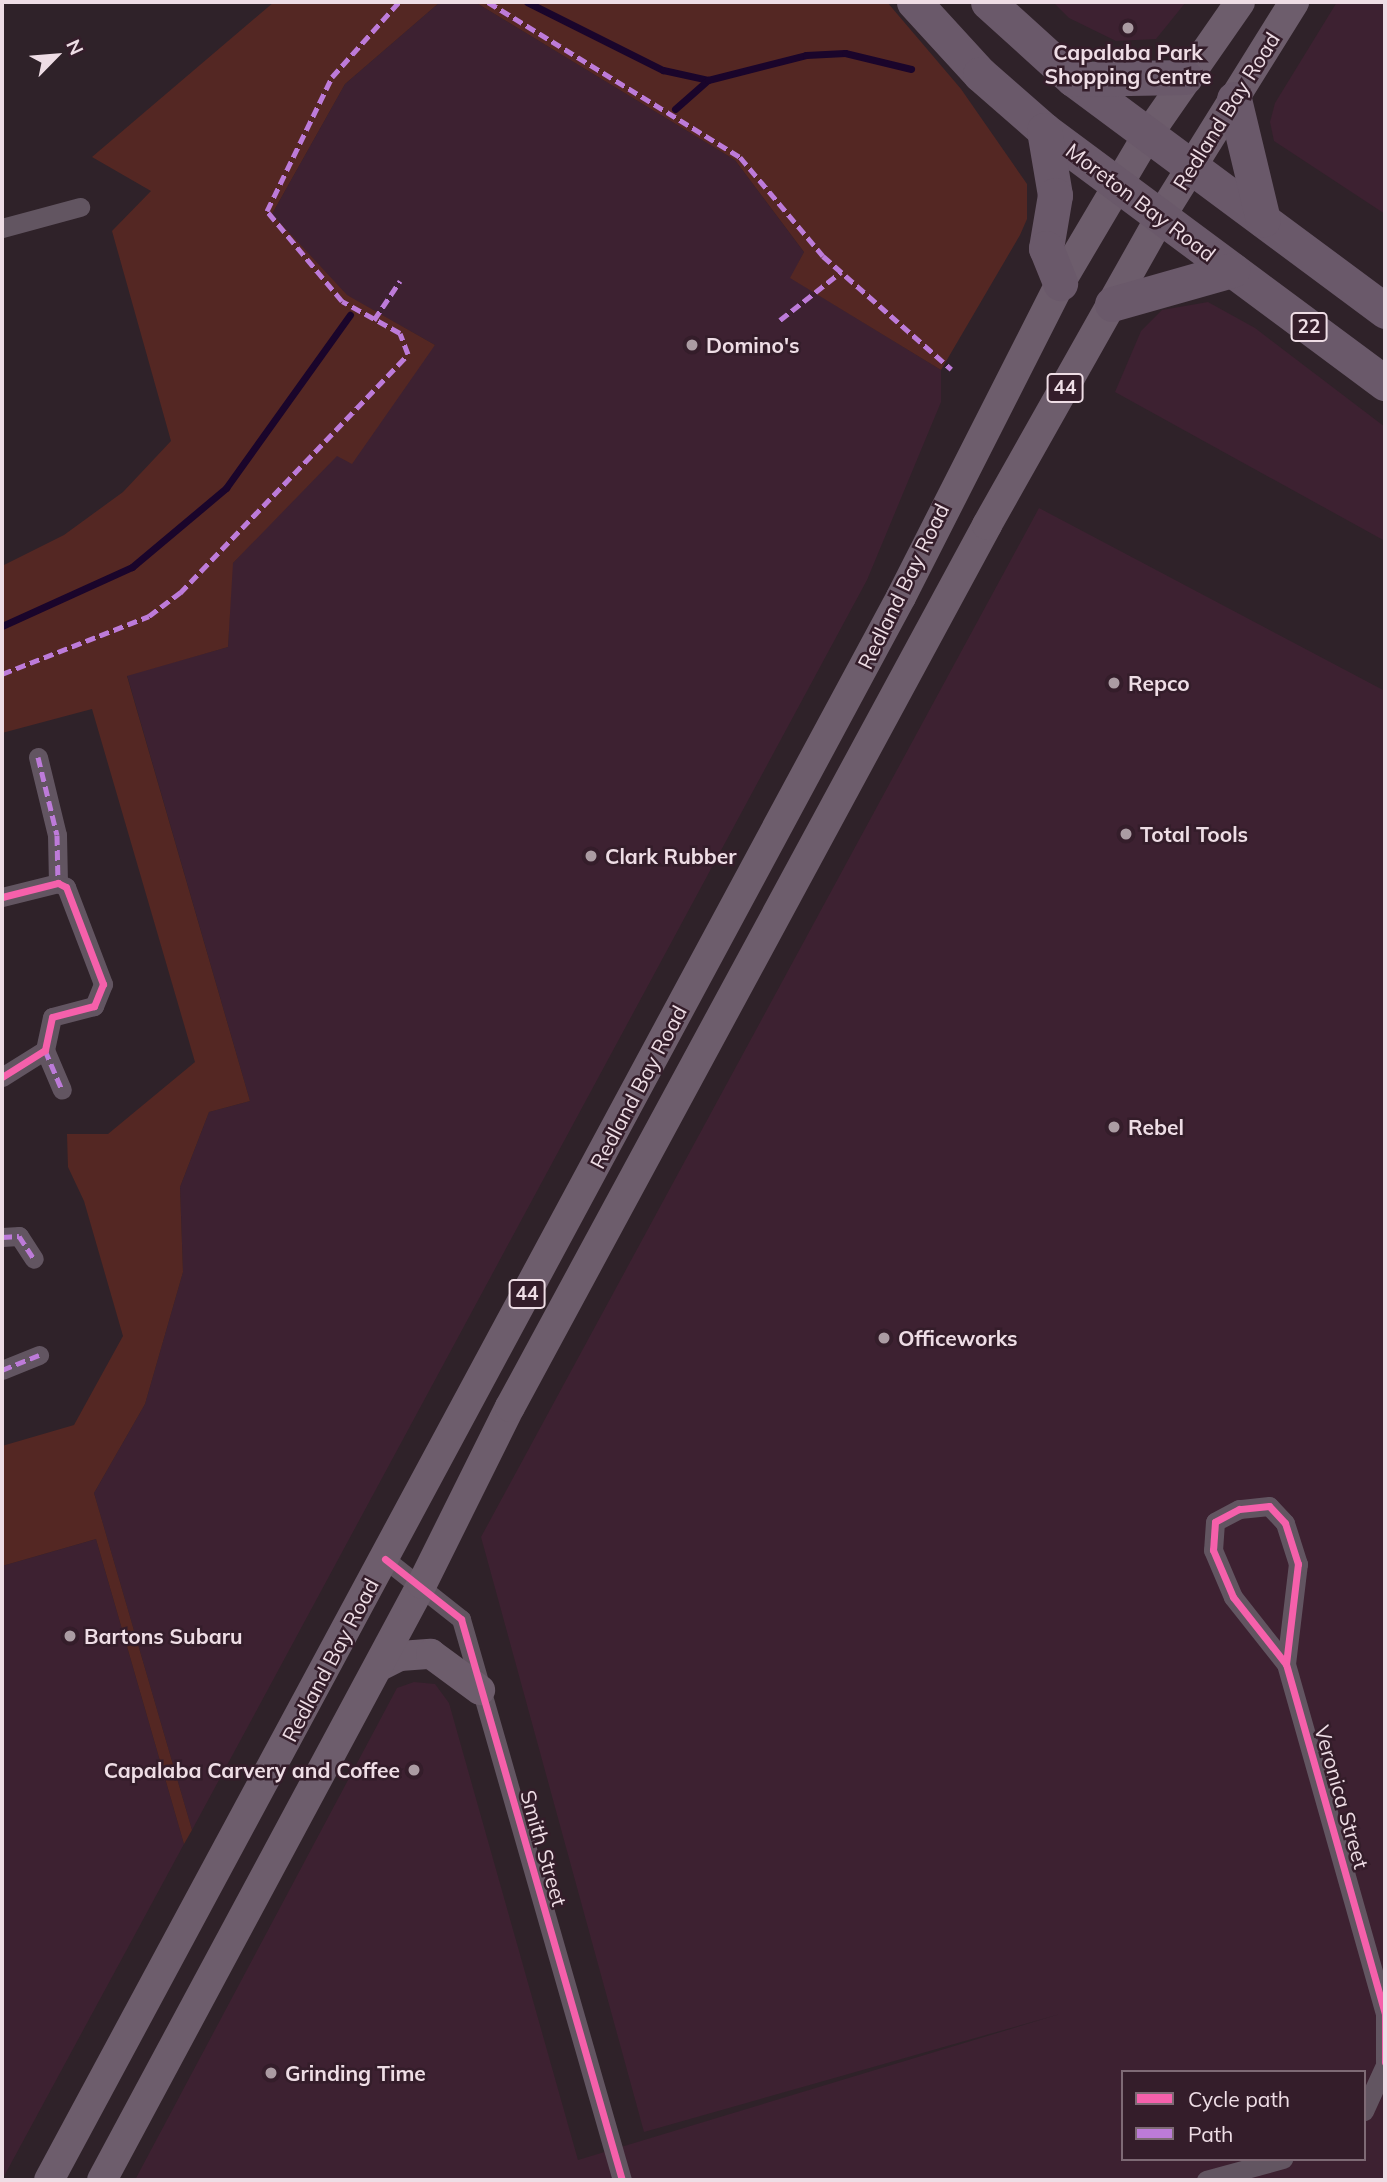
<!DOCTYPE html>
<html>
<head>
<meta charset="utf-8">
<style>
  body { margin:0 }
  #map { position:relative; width:1387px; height:2182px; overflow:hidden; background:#2f2229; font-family:Mulish,sans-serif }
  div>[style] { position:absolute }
  .built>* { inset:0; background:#3d2131 }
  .green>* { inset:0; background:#542723 }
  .stream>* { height:7px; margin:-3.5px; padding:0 3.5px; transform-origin:3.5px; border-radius:3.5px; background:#1a052b }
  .street>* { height:19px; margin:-9.5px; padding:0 9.5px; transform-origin:9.5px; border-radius:9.5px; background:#625561 }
  .primary>* { height:30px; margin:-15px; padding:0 15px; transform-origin:15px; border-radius:15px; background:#6d5d6c }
  .highway>* { height:35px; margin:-17.5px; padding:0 17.5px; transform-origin:17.5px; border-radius:17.5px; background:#6a596a }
  .quiet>* { height:5px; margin-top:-2.5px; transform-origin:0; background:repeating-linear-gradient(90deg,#bd7bd9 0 10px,transparent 0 15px) }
  .cycleway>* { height:7px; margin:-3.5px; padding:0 3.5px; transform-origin:3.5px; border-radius:3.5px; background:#f560ab }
  .dots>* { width:19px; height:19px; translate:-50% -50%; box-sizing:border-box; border:4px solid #341d2a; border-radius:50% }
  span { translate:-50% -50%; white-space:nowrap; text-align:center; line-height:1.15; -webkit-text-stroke:5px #341d2a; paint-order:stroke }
  .shield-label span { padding:2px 5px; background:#341d2a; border:2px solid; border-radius:5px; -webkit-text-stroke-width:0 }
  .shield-label { font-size:19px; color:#eedde5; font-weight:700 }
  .poi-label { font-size:21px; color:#eedde5; font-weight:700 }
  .left { translate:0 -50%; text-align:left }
  .right { translate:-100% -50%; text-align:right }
  .street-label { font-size:21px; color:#eedde5 }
  .frame { position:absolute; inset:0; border:4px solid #eedde5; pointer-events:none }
  .legend { position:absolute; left:1121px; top:2070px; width:245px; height:91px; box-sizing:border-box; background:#341d2a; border:2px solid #7e6a75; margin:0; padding:9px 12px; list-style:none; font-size:21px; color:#eedde5 }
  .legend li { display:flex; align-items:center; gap:14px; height:35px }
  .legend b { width:35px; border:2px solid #7e6a75 }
  .north { position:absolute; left:21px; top:21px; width:70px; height:70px; -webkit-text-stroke:5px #341d2a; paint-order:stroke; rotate:65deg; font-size:19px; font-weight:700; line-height:28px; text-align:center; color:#eedde5 }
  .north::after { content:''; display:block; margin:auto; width:24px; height:32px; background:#eedde5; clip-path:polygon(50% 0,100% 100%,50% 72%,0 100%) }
</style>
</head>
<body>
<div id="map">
  <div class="built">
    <div style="clip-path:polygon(440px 2px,475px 2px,735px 160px,804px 252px,791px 278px,941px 370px,941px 402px,867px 580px,192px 1830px,94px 1493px,145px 1404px,183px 1272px,180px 1187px,209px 1112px,250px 1101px,127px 675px,228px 647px,232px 564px,435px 345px,346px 295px,272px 214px,345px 84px)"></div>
    <div style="clip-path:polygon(1053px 2px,1186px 2px,1156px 39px,1116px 41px,1069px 18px)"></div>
    <div style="clip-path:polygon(1337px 2px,1385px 2px,1385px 214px,1274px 141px,1270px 122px,1275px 103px)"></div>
    <div style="clip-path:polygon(1208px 302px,1255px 328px,1385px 427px,1385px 541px,1115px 392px,1141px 331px,1162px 310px)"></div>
    <div style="clip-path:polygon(evenodd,1039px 508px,1385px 691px,1385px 2180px,135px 2180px,397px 1688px,414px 1682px,435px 1684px,449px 1703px,578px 2160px,1060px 2014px,644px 2132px,481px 1537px,1039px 508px,1123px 2072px,1364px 2072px,1364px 2159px,1123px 2159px,1123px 2072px)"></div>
    <div style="clip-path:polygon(96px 1539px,184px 1844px,2px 2180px,2px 1566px)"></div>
  </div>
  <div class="green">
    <div style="clip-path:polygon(274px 2px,440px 2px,345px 84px,272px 214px,347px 295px,435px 345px,352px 464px,337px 456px,233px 563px,228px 647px,127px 676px,250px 1101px,209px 1112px,180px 1187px,183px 1272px,145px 1404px,94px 1493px,192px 1830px,184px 1844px,96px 1539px,2px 1566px,2px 1446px,74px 1425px,123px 1336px,84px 1201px,68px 1167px,67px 1134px,108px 1134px,195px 1062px,92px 709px,2px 733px,2px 566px,64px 535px,123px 492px,171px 441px,112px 231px,151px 191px,92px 157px)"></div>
    <div style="clip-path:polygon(475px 2px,887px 2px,961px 89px,1027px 184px,1027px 219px,1020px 235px,941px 370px,790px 278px,804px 252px,735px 160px)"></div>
  </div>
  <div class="stream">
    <div style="left:527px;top:2px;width:152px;rotate:26.6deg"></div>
    <div style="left:663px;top:70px;width:46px;rotate:12.5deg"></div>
    <div style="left:675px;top:109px;width:44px;rotate:-41.3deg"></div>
    <div style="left:708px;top:80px;width:101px;rotate:-14.3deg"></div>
    <div style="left:806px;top:55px;width:39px;rotate:-3deg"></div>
    <div style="left:845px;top:53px;width:68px;rotate:13.6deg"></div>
    <div style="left:2px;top:626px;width:143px;rotate:-24.4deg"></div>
    <div style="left:132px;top:567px;width:123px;rotate:-40deg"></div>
    <div style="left:226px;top:488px;width:213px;rotate:-54.4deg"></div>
  </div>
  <div class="street">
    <div style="left:2px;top:228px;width:81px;rotate:-15.1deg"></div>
    <div style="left:38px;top:757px;width:80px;rotate:76.3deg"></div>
    <div style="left:57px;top:835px;width:48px;rotate:88.8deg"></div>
    <div style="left:2px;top:897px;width:58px;rotate:-14deg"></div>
    <div style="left:58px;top:883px;width:9px;rotate:27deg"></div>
    <div style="left:66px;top:887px;width:104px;rotate:69.1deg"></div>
    <div style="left:103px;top:984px;width:24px;rotate:112deg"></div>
    <div style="left:94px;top:1006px;width:43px;rotate:165.3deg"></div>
    <div style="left:52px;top:1017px;width:34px;rotate:102deg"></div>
    <div style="left:45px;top:1050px;width:51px;rotate:147.9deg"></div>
    <div style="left:45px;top:1050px;width:43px;rotate:67deg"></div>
    <div style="left:2px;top:1237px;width:17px;rotate:-3deg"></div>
    <div style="left:19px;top:1236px;width:27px;rotate:57deg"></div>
    <div style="left:2px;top:1370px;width:40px;rotate:-22deg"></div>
    <div style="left:385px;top:1559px;width:97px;rotate:38.3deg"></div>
    <div style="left:461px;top:1619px;width:584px;rotate:73.99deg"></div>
    <div style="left:1286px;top:1664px;width:101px;rotate:-83.2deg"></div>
    <div style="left:1298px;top:1564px;width:43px;rotate:-107.6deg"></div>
    <div style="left:1285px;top:1523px;width:23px;rotate:-133deg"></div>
    <div style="left:1269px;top:1506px;width:30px;rotate:174deg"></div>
    <div style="left:1239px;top:1509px;width:27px;rotate:152deg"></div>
    <div style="left:1215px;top:1522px;width:28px;rotate:94deg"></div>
    <div style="left:1213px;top:1550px;width:51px;rotate:66.9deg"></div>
    <div style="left:1233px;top:1597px;width:85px;rotate:51.7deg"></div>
    <div style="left:1286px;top:1664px;width:363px;rotate:74.2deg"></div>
    <div style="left:1385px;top:2013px;width:49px;rotate:90deg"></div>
    <div style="left:1364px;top:2111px;width:51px;rotate:-65.5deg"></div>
    <div style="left:1206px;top:2180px;width:80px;rotate:-15.3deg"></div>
  </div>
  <div class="primary">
    <div style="left:378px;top:1667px;width:25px;rotate:-27deg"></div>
    <div style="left:400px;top:1656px;width:31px;rotate:-4deg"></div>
    <div style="left:431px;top:1654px;width:61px;rotate:36.3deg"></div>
    <div style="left:49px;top:2180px;width:1798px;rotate:-61.71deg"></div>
    <div style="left:901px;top:597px;width:352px;rotate:-63.1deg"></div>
    <div style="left:1060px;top:283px;width:171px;rotate:-59.4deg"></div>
    <div style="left:1147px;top:136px;width:163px;rotate:-55.2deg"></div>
    <div style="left:102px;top:2180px;width:676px;rotate:-61.77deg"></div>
    <div style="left:422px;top:1584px;width:198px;rotate:-63.6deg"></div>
    <div style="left:510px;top:1407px;width:1003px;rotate:-61.59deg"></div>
    <div style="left:987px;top:525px;width:355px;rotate:-60.6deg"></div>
    <div style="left:1161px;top:216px;width:252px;rotate:-58.1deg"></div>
  </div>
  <div class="highway">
    <div style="left:914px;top:2px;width:98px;rotate:47.5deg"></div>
    <div style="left:980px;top:74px;width:85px;rotate:41.2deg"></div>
    <div style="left:1044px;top:130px;width:425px;rotate:36.6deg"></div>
    <div style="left:988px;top:2px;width:115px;rotate:42.2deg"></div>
    <div style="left:1073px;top:79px;width:389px;rotate:36.6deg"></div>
    <div style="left:1073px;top:79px;width:112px;rotate:-1deg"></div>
    <div style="left:1234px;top:99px;width:124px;rotate:76.5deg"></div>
    <div style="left:1044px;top:130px;width:66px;rotate:80.4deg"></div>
    <div style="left:1055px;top:195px;width:54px;rotate:99.6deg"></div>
    <div style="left:1046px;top:248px;width:38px;rotate:68deg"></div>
    <div style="left:1112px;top:304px;width:125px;rotate:-15.8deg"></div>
  </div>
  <div class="quiet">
    <div style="left:488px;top:2px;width:296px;rotate:31.6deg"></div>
    <div style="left:740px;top:157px;width:129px;rotate:50deg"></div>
    <div style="left:823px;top:256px;width:171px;rotate:41.4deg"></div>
    <div style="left:374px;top:320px;width:47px;rotate:-56.3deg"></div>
    <div style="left:780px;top:320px;width:78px;rotate:-38.2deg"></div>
    <div style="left:2px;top:674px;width:158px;rotate:-21.5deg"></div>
    <div style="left:149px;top:616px;width:39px;rotate:-37deg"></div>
    <div style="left:180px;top:593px;width:330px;rotate:-46.3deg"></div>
    <div style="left:408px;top:354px;width:22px;rotate:-111deg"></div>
    <div style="left:400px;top:333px;width:66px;rotate:-151.1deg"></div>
    <div style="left:342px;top:301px;width:117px;rotate:-129.8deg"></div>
    <div style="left:267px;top:211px;width:149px;rotate:-64.1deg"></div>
    <div style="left:332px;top:77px;width:101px;rotate:-48.2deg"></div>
    <div style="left:38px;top:757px;width:80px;rotate:76.3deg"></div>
    <div style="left:57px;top:835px;width:48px;rotate:88.8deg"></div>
    <div style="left:45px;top:1050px;width:43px;rotate:67deg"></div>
    <div style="left:2px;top:1237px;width:17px;rotate:-3deg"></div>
    <div style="left:19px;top:1236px;width:27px;rotate:57deg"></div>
    <div style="left:2px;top:1370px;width:40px;rotate:-22deg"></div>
  </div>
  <div class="cycleway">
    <div style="left:2px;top:897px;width:58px;rotate:-14deg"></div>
    <div style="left:58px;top:883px;width:9px;rotate:27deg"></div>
    <div style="left:66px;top:887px;width:104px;rotate:69.1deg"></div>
    <div style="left:103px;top:984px;width:24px;rotate:112deg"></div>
    <div style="left:94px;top:1006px;width:43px;rotate:165.3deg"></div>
    <div style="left:52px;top:1017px;width:34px;rotate:102deg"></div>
    <div style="left:45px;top:1050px;width:51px;rotate:147.9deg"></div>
    <div style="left:385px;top:1559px;width:97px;rotate:38.3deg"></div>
    <div style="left:461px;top:1619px;width:584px;rotate:73.99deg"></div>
    <div style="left:1286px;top:1664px;width:101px;rotate:-83.2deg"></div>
    <div style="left:1298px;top:1564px;width:43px;rotate:-107.6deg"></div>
    <div style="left:1285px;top:1523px;width:23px;rotate:-133deg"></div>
    <div style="left:1269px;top:1506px;width:30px;rotate:174deg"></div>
    <div style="left:1239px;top:1509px;width:27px;rotate:152deg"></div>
    <div style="left:1215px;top:1522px;width:28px;rotate:94deg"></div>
    <div style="left:1213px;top:1550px;width:51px;rotate:66.9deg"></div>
    <div style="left:1233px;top:1597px;width:85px;rotate:51.7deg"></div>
    <div style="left:1286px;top:1664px;width:363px;rotate:74.2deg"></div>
    <div style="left:1385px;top:2013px;width:49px;rotate:90deg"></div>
  </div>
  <div class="dots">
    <div style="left:1128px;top:28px;background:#ab9ca3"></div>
    <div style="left:692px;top:345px;background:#ab9ca3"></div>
    <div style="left:1114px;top:683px;background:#ab9ca3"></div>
    <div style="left:1126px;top:834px;background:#ab9ca3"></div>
    <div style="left:591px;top:856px;background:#ab9ca3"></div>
    <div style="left:1114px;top:1127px;background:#ab9ca3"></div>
    <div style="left:884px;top:1338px;background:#ab9ca3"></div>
    <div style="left:70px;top:1636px;background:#ab9ca3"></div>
    <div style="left:414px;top:1770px;background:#ab9ca3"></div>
    <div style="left:271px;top:2073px;background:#ab9ca3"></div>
  </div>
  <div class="shield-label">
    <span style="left:1309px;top:327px">22</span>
    <span style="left:1065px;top:388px">44</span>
    <span style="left:527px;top:1294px">44</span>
  </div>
  <div class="poi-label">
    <span style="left:1128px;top:64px">Capalaba Park<br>Shopping Centre</span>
    <span class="left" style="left:706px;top:345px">Domino's</span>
    <span class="left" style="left:1128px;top:683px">Repco</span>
    <span class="left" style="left:1140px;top:834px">Total Tools</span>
    <span class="left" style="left:605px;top:856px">Clark Rubber</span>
    <span class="left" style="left:1128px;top:1127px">Rebel</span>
    <span class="left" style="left:898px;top:1338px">Officeworks</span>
    <span class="left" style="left:84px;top:1636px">Bartons Subaru</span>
    <span class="right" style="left:400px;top:1770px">Capalaba Carvery and Coffee</span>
    <span class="left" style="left:285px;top:2073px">Grinding Time</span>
  </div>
  <div class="street-label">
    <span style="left:1226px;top:111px;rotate:-58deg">Redland Bay Road</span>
    <span style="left:1141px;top:202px;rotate:37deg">Moreton Bay Road</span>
    <span style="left:903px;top:586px;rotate:-64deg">Redland Bay Road</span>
    <span style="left:638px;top:1087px;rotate:-62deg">Redland Bay Road</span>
    <span style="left:330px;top:1660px;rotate:-62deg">Redland Bay Road</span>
    <span style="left:1342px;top:1797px;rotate:74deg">Veronica Street</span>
    <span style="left:544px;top:1848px;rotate:74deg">Smith Street</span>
  </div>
  <div class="frame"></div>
  <ul class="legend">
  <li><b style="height:9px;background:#f560ab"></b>Cycle path</li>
  <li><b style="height:9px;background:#bd7bd9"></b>Path</li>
  </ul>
  <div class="north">N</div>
</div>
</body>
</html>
